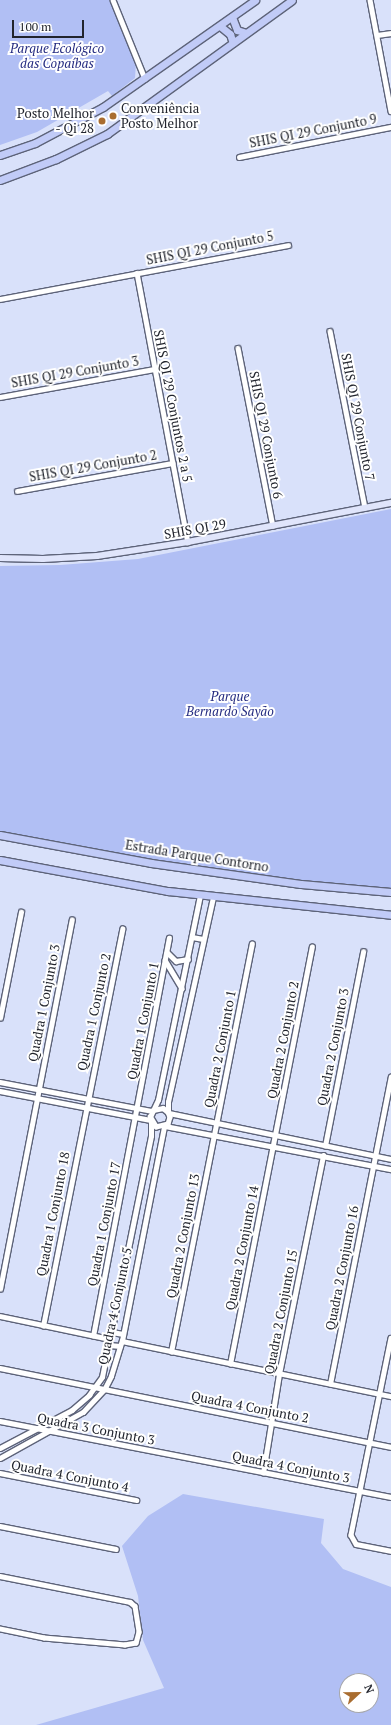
<!DOCTYPE html>
<html>
<head>
<meta charset="utf-8">
<style>
  body { margin:0 }
  #map { position:relative; width:391px; height:1725px; overflow:hidden; background:#d9e1fa; font-family:"PT Serif",serif }
  div>[style] { position:absolute }
  .green>* { inset:0; background:#b1bff4 }
  .roads { filter:drop-shadow(1px 0 #5d6379) drop-shadow(-1px 0 #5d6379) drop-shadow(0 1px #5d6379) drop-shadow(0 -1px #5d6379) }
  .street>* { height:4.5px; margin:-2.25px; padding:0 2.25px; transform-origin:2.25px; border-radius:2.25px; background:#fff }
  .secondary>* { height:6px; margin:-3px; padding:0 3px; transform-origin:3px; border-radius:3px; background:#e0e5fb }
  .primary>* { height:7px; margin:-3.5px; padding:0 3.5px; transform-origin:3.5px; border-radius:3.5px; background:#c1cbf7 }
  .dots>* { width:11px; height:11px; translate:-50% -50%; box-sizing:border-box; border:2px solid #fff; border-radius:50% }
  span { translate:-50% -50%; white-space:nowrap; text-align:center; line-height:1.15; -webkit-text-stroke:4px #fff; paint-order:stroke }
  .park-label { font-size:13px; color:#252c81; font-style:italic }
  .poi-label { font-size:13px; color:#21242d }
  .left { translate:0 -50%; text-align:left }
  .right { translate:-100% -50%; text-align:right }
  .street-label { font-size:13px; color:#21242d }
  .north { position:absolute; left:339px; top:1673px; width:40px; height:40px; box-sizing:border-box; background:#fff; border:1px solid #a6a7ab; border-radius:50%; rotate:68deg; font-size:11px; font-weight:700; line-height:16px; text-align:center; color:#21242d }
  .north::after { content:''; display:block; margin:auto; width:14px; height:18px; background:#a96d30; clip-path:polygon(50% 0,100% 100%,50% 72%,0 100%) }
  .scale { position:absolute; left:12px; top:20px; width:72px; height:18px; box-sizing:border-box; border:2px solid #21242d; border-top:0; padding-left:5px; font-size:12px; line-height:14px; white-space:nowrap; color:#21242d; -webkit-text-stroke:3px #fff; paint-order:stroke }
</style>
</head>
<body>
<div id="map">
  <div class="green">
    <div style="clip-path:polygon(0 0,112px 0,136px 63px,135px 78px,112px 96px,108px 91px,37px 132px,0 145px)"></div>
    <div style="clip-path:polygon(391px 509px,391px 890px,220px 875px,0 835px,0 566px,60px 565px,138px 559px)"></div>
    <div style="clip-path:polygon(evenodd,183px 1494px,324px 1519px,321px 1543px,343px 1569px,391px 1587px,391px 1725px,36px 1725px,164px 1688px,143px 1640px,138px 1596px,122px 1546px,148px 1516px,183px 1494px,347px 1681px,371px 1681px,371px 1705px,347px 1705px,347px 1681px)"></div>
  </div>
  <div class="roads">
    <div class="street">
      <div style="left:113px;top:0;width:85px;rotate:67.9deg"></div>
      <div style="left:370px;top:0;width:113px;rotate:79.3deg"></div>
      <div style="left:377px;top:35px;width:14px;rotate:-8deg"></div>
      <div style="left:239px;top:157px;width:155px;rotate:-11.2deg"></div>
      <div style="left:137px;top:273px;width:274px;rotate:79.3deg"></div>
      <div style="left:0;top:299px;width:293px;rotate:-10.6deg"></div>
      <div style="left:330px;top:331px;width:180px;rotate:78.8deg"></div>
      <div style="left:238px;top:348px;width:181px;rotate:78.9deg"></div>
      <div style="left:0;top:397px;width:157px;rotate:-10.3deg"></div>
      <div style="left:17px;top:491px;width:158px;rotate:-10.2deg"></div>
      <div style="left:192px;top:937px;width:11px;rotate:10deg"></div>
      <div style="left:167px;top:952px;width:13px;rotate:45deg"></div>
      <div style="left:176px;top:961px;width:12px;rotate:-9deg"></div>
      <div style="left:165px;top:960px;width:33px;rotate:59deg"></div>
      <div style="left:0;top:1018px;width:108px;rotate:-78.8deg"></div>
      <div style="left:0;top:1082px;width:155px;rotate:10.8deg"></div>
      <div style="left:0;top:1091px;width:153px;rotate:10.9deg"></div>
      <div style="left:153px;top:1110px;width:10px;rotate:-11deg"></div>
      <div style="left:163px;top:1108px;width:6px;rotate:39deg"></div>
      <div style="left:168px;top:1112px;width:5px;rotate:68deg"></div>
      <div style="left:170px;top:1117px;width:7px;rotate:106deg"></div>
      <div style="left:168px;top:1124px;width:12px;rotate:166deg"></div>
      <div style="left:156px;top:1127px;width:12px;rotate:-121deg"></div>
      <div style="left:150px;top:1117px;width:19px;rotate:-65deg"></div>
      <div style="left:158px;top:1100px;width:209px;rotate:-78.4deg"></div>
      <div style="left:168px;top:1112px;width:10px;rotate:-90deg"></div>
      <div style="left:168px;top:1102px;width:210px;rotate:-77.6deg"></div>
      <div style="left:169px;top:1113px;width:227px;rotate:11.7deg"></div>
      <div style="left:165px;top:1126px;width:230px;rotate:10.8deg"></div>
      <div style="left:325px;top:1146px;width:198px;rotate:-78.9deg"></div>
      <div style="left:0;top:1289px;width:376px;rotate:-79deg"></div>
      <div style="left:0;top:1316px;width:112px;rotate:11.8deg"></div>
      <div style="left:43px;top:1326px;width:405px;rotate:-78.7deg"></div>
      <div style="left:112px;top:1332px;width:11px;rotate:10deg"></div>
      <div style="left:93px;top:1336px;width:405px;rotate:-79.2deg"></div>
      <div style="left:391px;top:1338px;width:201px;rotate:101.5deg"></div>
      <div style="left:351px;top:1535px;width:10px;rotate:61deg"></div>
      <div style="left:356px;top:1544px;width:36px;rotate:11deg"></div>
      <div style="left:122px;top:1341px;width:275px;rotate:11.6deg"></div>
      <div style="left:109px;top:1345px;width:11px;rotate:5deg"></div>
      <div style="left:171px;top:1352px;width:416px;rotate:-78.8deg"></div>
      <div style="left:230px;top:1364px;width:425px;rotate:-78.9deg"></div>
      <div style="left:0;top:1368px;width:399px;rotate:11.4deg"></div>
      <div style="left:330px;top:1384px;width:313px;rotate:-78.8deg"></div>
      <div style="left:0;top:1421px;width:398px;rotate:11deg"></div>
      <div style="left:0;top:1448px;width:81px;rotate:-27.8deg"></div>
      <div style="left:72px;top:1410px;width:23px;rotate:-41deg"></div>
      <div style="left:89px;top:1395px;width:22px;rotate:-54deg"></div>
      <div style="left:102px;top:1377px;width:246px;rotate:-78.5deg"></div>
      <div style="left:151px;top:1136px;width:15px;rotate:-90deg"></div>
      <div style="left:0;top:1458px;width:95px;rotate:-29deg"></div>
      <div style="left:83px;top:1412px;width:33px;rotate:-47deg"></div>
      <div style="left:105px;top:1388px;width:13px;rotate:-63deg"></div>
      <div style="left:111px;top:1376px;width:37px;rotate:-73deg"></div>
      <div style="left:122px;top:1341px;width:218px;rotate:-78.9deg"></div>
      <div style="left:0;top:1473px;width:139px;rotate:11.2deg"></div>
      <div style="left:263px;top:1473px;width:100px;rotate:-80.8deg"></div>
      <div style="left:279px;top:1374px;width:223px;rotate:-78.6deg"></div>
      <div style="left:0;top:1526px;width:118px;rotate:11.2deg"></div>
      <div style="left:0;top:1576px;width:133px;rotate:11.3deg"></div>
      <div style="left:130px;top:1602px;width:6px;rotate:39deg"></div>
      <div style="left:135px;top:1606px;width:26px;rotate:81deg"></div>
      <div style="left:139px;top:1632px;width:11px;rotate:105deg"></div>
      <div style="left:136px;top:1643px;width:11px;rotate:170deg"></div>
      <div style="left:125px;top:1645px;width:81px;rotate:-175.1deg"></div>
      <div style="left:44px;top:1638px;width:45px;rotate:-168.4deg"></div>
    </div>
    <div class="secondary">
      <div style="left:0;top:558px;width:43px;rotate:1.3deg"></div>
      <div style="left:43px;top:559px;width:54px;rotate:-3.2deg"></div>
      <div style="left:97px;top:556px;width:92px;rotate:-8.7deg"></div>
      <div style="left:188px;top:542px;width:207px;rotate:-10.9deg"></div>
    </div>
    <div class="primary">
      <div style="left:232px;top:17px;width:14px;rotate:69deg"></div>
      <div style="left:237px;top:30px;width:9px;rotate:18deg"></div>
      <div style="left:220px;top:26px;width:13px;rotate:39deg"></div>
      <div style="left:230px;top:34px;width:9px;rotate:72deg"></div>
      <div style="left:0;top:155px;width:37px;rotate:-19deg"></div>
      <div style="left:35px;top:143px;width:77px;rotate:-27.9deg"></div>
      <div style="left:103px;top:107px;width:186px;rotate:-35.1deg"></div>
      <div style="left:0;top:180px;width:60px;rotate:-20.6deg"></div>
      <div style="left:56px;top:159px;width:57px;rotate:-26.1deg"></div>
      <div style="left:107px;top:134px;width:228px;rotate:-35.9deg"></div>
      <div style="left:0;top:835px;width:154px;rotate:10.5deg"></div>
      <div style="left:151px;top:863px;width:151px;rotate:8deg"></div>
      <div style="left:301px;top:884px;width:90px;rotate:5.1deg"></div>
      <div style="left:0;top:860px;width:171px;rotate:10.5deg"></div>
      <div style="left:168px;top:891px;width:224px;rotate:6.1deg"></div>
    </div>
  </div>
  <div class="dots">
    <div style="left:113px;top:116px;background:#a96d30"></div>
    <div style="left:102px;top:121px;background:#a96d30"></div>
  </div>
  <div class="park-label">
    <span style="left:57px;top:56px">Parque Ecológico<br>das Copaíbas</span>
    <span style="left:230px;top:704px">Parque<br>Bernardo Sayão</span>
  </div>
  <div class="poi-label">
    <span class="left" style="left:121px;top:116px">Conveniência<br>Posto Melhor</span>
    <span class="right" style="left:94px;top:121px">Posto Melhor<br>- Qi 28</span>
  </div>
  <div class="street-label">
    <span style="left:313px;top:131px;rotate:-11deg">SHIS QI 29 Conjunto 9</span>
    <span style="left:210px;top:248px;rotate:-11deg">SHIS QI 29 Conjunto 5</span>
    <span style="left:75px;top:372px;rotate:-10deg">SHIS QI 29 Conjunto 3</span>
    <span style="left:173px;top:406px;rotate:79deg">SHIS QI 29 Conjuntos 2 a 5</span>
    <span style="left:358px;top:417px;rotate:79deg">SHIS QI 29 Conjunto 7</span>
    <span style="left:266px;top:435px;rotate:79deg">SHIS QI 29 Conjunto 6</span>
    <span style="left:93px;top:466px;rotate:-10deg">SHIS QI 29 Conjunto 2</span>
    <span style="left:195px;top:529px;rotate:-10deg">SHIS QI 29</span>
    <span style="left:197px;top:856px;rotate:9deg">Estrada Parque Contorno</span>
    <span style="left:44px;top:1003px;rotate:-79deg">Quadra 1 Conjunto 3</span>
    <span style="left:94px;top:1012px;rotate:-78deg">Quadra 1 Conjunto 2</span>
    <span style="left:143px;top:1021px;rotate:-79deg">Quadra 1 Conjunto 1</span>
    <span style="left:283px;top:1040px;rotate:-79deg">Quadra 2 Conjunto 2</span>
    <span style="left:333px;top:1047px;rotate:-79deg">Quadra 2 Conjunto 3</span>
    <span style="left:220px;top:1049px;rotate:-79deg">Quadra 2 Conjunto 1</span>
    <span style="left:53px;top:1214px;rotate:-79deg">Quadra 1 Conjunto 18</span>
    <span style="left:104px;top:1224px;rotate:-79deg">Quadra 1 Conjunto 17</span>
    <span style="left:183px;top:1236px;rotate:-79deg">Quadra 2 Conjunto 13</span>
    <span style="left:242px;top:1248px;rotate:-79deg">Quadra 2 Conjunto 14</span>
    <span style="left:342px;top:1268px;rotate:-79deg">Quadra 2 Conjunto 16</span>
    <span style="left:115px;top:1306px;rotate:-78deg">Quadra 4 Conjunto 5</span>
    <span style="left:281px;top:1312px;rotate:-79deg">Quadra 2 Conjunto 15</span>
    <span style="left:250px;top:1407px;rotate:11deg">Quadra 4 Conjunto 2</span>
    <span style="left:96px;top:1429px;rotate:11deg">Quadra 3 Conjunto 3</span>
    <span style="left:291px;top:1467px;rotate:11deg">Quadra 4 Conjunto 3</span>
    <span style="left:70px;top:1476px;rotate:11deg">Quadra 4 Conjunto 4</span>
  </div>
  <div class="north">N</div>
  <div class="scale">100 m</div>
</div>
</body>
</html>
